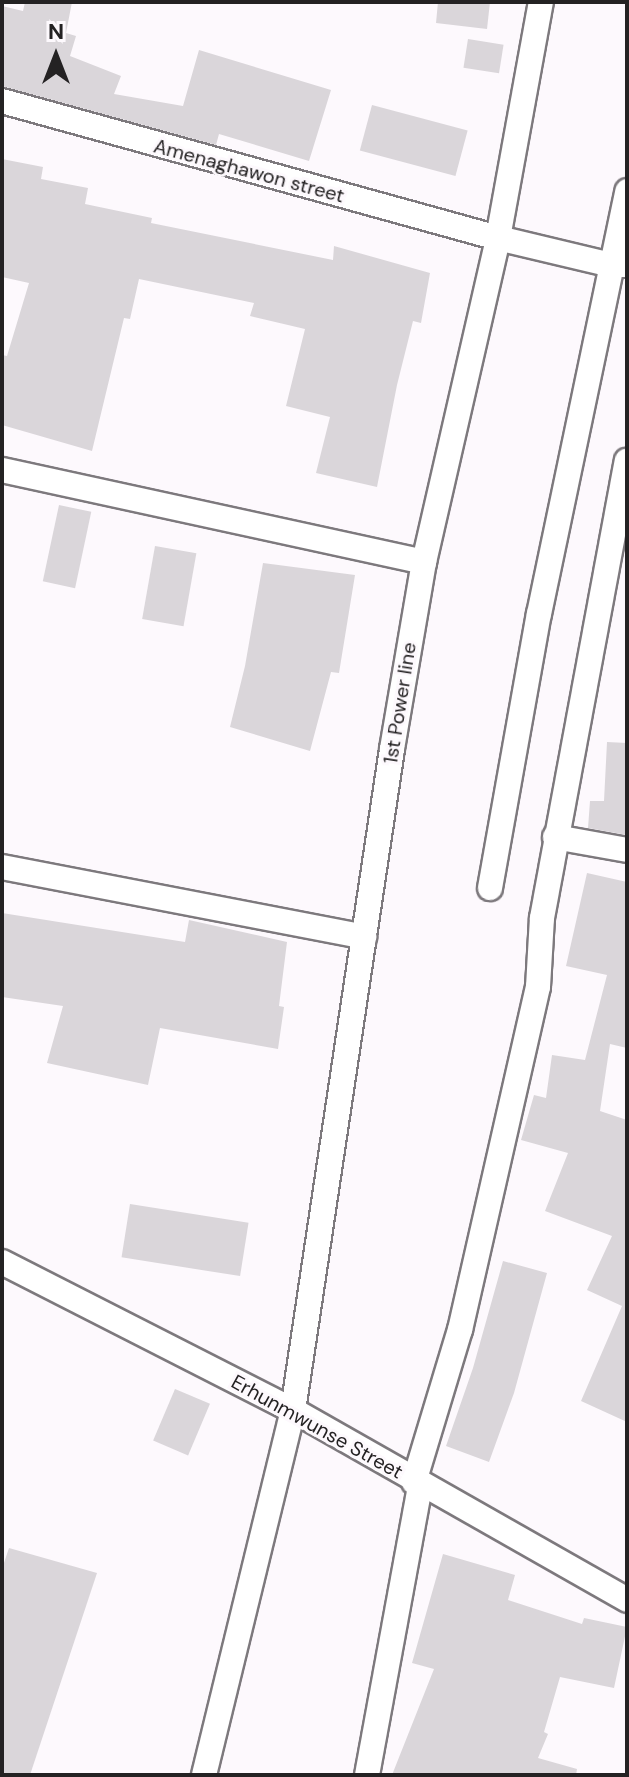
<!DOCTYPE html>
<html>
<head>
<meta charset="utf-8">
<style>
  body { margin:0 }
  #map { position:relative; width:629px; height:1777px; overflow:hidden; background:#fdf9fd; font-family:"DM Sans",sans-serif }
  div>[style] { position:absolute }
  .building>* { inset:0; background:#dad6da; transform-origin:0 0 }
  .roads { filter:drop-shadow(2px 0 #7d797d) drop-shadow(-2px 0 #7d797d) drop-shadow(0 2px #7d797d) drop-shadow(0 -2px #7d797d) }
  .street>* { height:24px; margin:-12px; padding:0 12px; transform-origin:12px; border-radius:12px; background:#fff }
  span { translate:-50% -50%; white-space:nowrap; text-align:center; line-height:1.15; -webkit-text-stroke:6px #fdf9fd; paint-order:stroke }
  .street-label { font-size:20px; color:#242223 }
  .frame { position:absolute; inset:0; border:4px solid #242223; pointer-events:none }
  .north { position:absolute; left:16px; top:16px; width:80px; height:80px; -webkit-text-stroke:6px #fdf9fd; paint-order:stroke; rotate:0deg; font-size:22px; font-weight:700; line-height:32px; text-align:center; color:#242223 }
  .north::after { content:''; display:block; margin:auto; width:28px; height:36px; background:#242223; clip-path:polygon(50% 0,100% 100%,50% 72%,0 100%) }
</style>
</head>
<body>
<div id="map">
  <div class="building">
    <div style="clip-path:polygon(25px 2px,72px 2px,66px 33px,76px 36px,70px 56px,121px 76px,114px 94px,183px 106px,199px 50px,331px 90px,309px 161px,219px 134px,216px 145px,2px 86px,2px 6px,23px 11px)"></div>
    <div style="clip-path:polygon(438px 2px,490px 2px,487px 29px,436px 23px)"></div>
    <div style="left:468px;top:39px;width:36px;height:29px;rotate:9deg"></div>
    <div style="left:372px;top:105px;width:99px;height:47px;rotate:15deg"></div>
    <div style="clip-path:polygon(2px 159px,43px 167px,41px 179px,88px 188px,85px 204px,152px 218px,151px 223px,333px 260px,334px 246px,430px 273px,421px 323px,413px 321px,397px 385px,377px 487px,316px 473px,330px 417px,286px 406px,305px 329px,250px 316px,254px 303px,139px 279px,130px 319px,124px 318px,92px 451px,2px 425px,2px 355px,7px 356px,29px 283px,2px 277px)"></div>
    <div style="left:59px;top:505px;width:33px;height:78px;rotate:12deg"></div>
    <div style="left:155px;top:546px;width:42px;height:74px;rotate:10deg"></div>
    <div style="clip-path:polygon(263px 563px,355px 575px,339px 673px,331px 672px,310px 751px,230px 727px,245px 666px)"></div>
    <div style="clip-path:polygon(607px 742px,627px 743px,627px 835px,588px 828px,590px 801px,604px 801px)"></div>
    <div style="clip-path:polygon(587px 873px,627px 882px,627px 1048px,610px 1044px,600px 1111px,627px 1120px,627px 1422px,581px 1401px,622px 1306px,587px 1290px,612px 1236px,545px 1211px,568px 1153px,521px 1140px,534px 1095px,546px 1098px,552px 1055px,585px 1060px,607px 975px,566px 966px)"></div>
    <div style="clip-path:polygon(2px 913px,185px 942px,189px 920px,287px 942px,279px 1006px,284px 1007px,278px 1049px,160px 1028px,148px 1085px,47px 1063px,63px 1006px,2px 997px)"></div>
    <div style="left:130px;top:1204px;width:120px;height:54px;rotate:9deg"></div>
    <div style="clip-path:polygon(503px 1261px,547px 1273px,514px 1393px,489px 1462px,446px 1446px,473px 1368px)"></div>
    <div style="left:175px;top:1389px;width:38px;height:56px;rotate:23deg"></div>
    <div style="clip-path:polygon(9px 1548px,97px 1573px,30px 1775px,2px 1775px,2px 1569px)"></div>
    <div style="clip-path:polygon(443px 1554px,515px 1575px,508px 1600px,582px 1624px,584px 1618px,627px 1627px,614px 1688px,560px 1677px,544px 1732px,548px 1734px,538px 1758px,577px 1769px,576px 1775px,392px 1775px,434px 1669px,412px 1663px)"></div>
  </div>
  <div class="roads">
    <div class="street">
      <div style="left:2px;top:101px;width:515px;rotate:15.44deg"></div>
      <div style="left:498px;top:238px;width:116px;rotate:13.4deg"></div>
      <div style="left:611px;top:265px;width:14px"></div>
      <div style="left:2px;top:470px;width:432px;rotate:12.3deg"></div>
      <div style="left:555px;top:837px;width:73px;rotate:10.2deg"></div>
      <div style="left:2px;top:867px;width:369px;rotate:10.9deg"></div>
      <div style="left:490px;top:888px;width:278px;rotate:-79.9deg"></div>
      <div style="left:539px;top:614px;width:432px;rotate:-78.2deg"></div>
      <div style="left:2px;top:1262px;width:326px;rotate:27deg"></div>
      <div style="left:293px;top:1410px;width:384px;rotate:29.6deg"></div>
      <div style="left:414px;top:1482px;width:159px;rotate:-73.2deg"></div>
      <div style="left:460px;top:1330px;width:352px;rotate:-77.2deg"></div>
      <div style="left:538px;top:987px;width:69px;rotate:-86.7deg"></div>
      <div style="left:542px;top:918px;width:465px;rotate:-79.5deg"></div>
      <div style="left:204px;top:1775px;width:376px;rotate:-76.3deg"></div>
      <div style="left:293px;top:1410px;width:668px;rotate:-81.48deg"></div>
      <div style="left:392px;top:749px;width:190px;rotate:-80.3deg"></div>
      <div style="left:424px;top:562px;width:332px;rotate:-77.1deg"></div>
      <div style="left:498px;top:238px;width:240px;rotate:-79.7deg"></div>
      <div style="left:367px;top:1775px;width:295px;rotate:-79.6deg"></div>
    </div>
  </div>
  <div class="street-label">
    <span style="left:249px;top:171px;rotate:15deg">Amenaghawon street</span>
    <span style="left:400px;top:703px;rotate:-81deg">1st Power line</span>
    <span style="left:317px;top:1427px;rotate:29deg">Erhunmwunse Street</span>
  </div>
  <div class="frame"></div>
  <div class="north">N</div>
</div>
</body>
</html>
